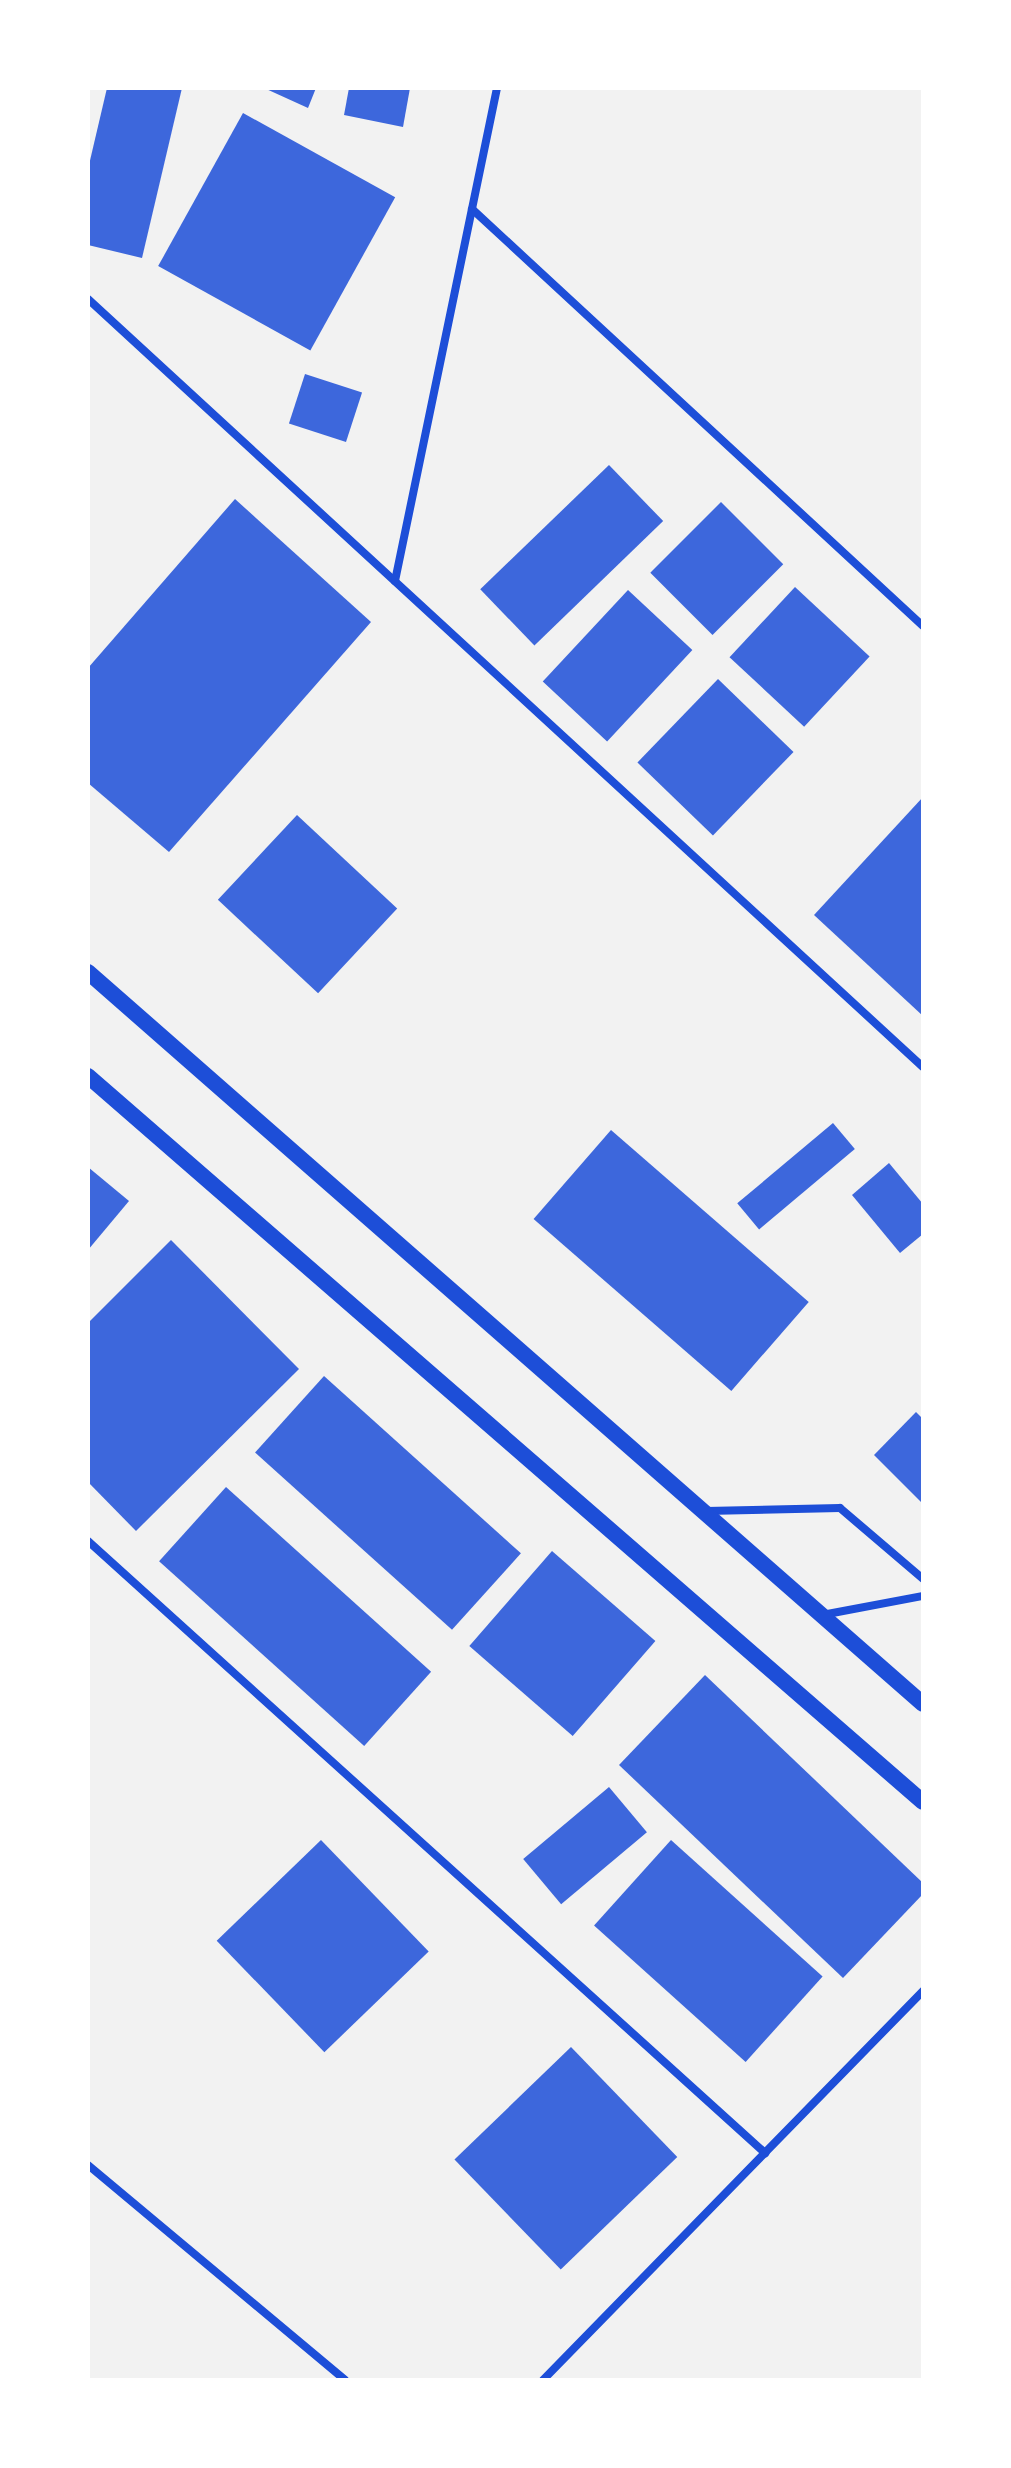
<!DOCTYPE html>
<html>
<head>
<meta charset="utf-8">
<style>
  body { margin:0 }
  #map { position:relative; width:1011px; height:2468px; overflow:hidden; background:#f2f2f2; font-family:"Source Sans 3",sans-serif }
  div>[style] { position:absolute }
  .building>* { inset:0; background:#3d67dc; transform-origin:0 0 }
  .minor>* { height:8px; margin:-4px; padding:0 4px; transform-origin:4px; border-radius:4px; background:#1d4ed8 }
  .secondary>* { height:16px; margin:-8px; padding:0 8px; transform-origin:8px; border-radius:8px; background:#1d4ed8 }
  span { translate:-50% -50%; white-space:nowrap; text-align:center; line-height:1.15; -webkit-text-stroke:7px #fff; paint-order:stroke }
  .frame { position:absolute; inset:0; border:90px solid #fff; pointer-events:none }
</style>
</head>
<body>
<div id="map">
  <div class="building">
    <div style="clip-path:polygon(107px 88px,182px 88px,142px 258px,88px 245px,88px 169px)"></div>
    <div style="clip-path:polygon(264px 88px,316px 88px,308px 108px)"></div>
    <div style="clip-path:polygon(349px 88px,410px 88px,403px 127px,344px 115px)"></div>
    <div style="left:243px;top:113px;width:174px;height:175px;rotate:29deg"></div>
    <div style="left:305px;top:374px;width:60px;height:52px;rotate:18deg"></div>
    <div style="left:609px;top:465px;width:78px;height:179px;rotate:46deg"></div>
    <div style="clip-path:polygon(235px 499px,371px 622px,169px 852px,88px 783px,88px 668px)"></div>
    <div style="left:721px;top:502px;width:88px;height:100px;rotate:45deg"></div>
    <div style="left:795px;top:587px;width:102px;height:96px;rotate:43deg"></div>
    <div style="left:628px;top:590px;width:88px;height:125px;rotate:43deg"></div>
    <div style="left:718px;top:679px;width:105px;height:116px;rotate:44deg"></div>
    <div style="clip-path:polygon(923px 797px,923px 1016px,814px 915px)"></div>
    <div style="left:297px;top:815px;width:137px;height:116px;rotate:43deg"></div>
    <div style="left:833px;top:1123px;width:34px;height:125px;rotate:50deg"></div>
    <div style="left:611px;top:1130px;width:262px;height:118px;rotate:41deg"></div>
    <div style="clip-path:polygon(889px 1163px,923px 1204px,923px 1234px,900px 1253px,852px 1195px)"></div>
    <div style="clip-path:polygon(88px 1167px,129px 1201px,88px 1250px)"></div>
    <div style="clip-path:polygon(171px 1240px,299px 1369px,136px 1531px,88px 1482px,88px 1323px)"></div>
    <div style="left:324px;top:1376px;width:265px;height:103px;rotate:42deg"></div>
    <div style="clip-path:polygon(916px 1412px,923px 1419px,923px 1504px,874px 1455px)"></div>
    <div style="left:226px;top:1487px;width:276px;height:100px;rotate:42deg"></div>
    <div style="left:552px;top:1551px;width:137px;height:126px;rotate:41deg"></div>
    <div style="clip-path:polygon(705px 1675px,923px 1883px,923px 1894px,843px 1978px,619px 1765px)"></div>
    <div style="left:609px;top:1787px;width:59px;height:112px;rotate:50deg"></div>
    <div style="left:321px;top:1840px;width:155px;height:145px;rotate:46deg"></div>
    <div style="left:671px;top:1840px;width:204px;height:115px;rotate:42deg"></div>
    <div style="left:571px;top:2047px;width:153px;height:162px;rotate:46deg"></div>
  </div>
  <div class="minor">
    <div style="left:472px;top:209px;width:614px;rotate:42.76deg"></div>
    <div style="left:88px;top:299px;width:1134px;rotate:42.61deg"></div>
    <div style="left:395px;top:581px;width:503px;rotate:-78.31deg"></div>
    <div style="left:706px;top:1511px;width:134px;rotate:-1.3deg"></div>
    <div style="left:840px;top:1508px;width:109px;rotate:40.5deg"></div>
    <div style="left:88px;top:1541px;width:913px;rotate:42.11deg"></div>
    <div style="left:822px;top:1615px;width:103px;rotate:-10.7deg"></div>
    <div style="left:88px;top:2165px;width:335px;rotate:39.9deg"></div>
    <div style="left:543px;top:2380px;width:544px;rotate:-45.67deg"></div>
  </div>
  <div class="secondary">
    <div style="left:88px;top:972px;width:1110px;rotate:41.24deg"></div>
    <div style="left:88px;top:1076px;width:1106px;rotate:41.01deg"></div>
  </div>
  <div class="frame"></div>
</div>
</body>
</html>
